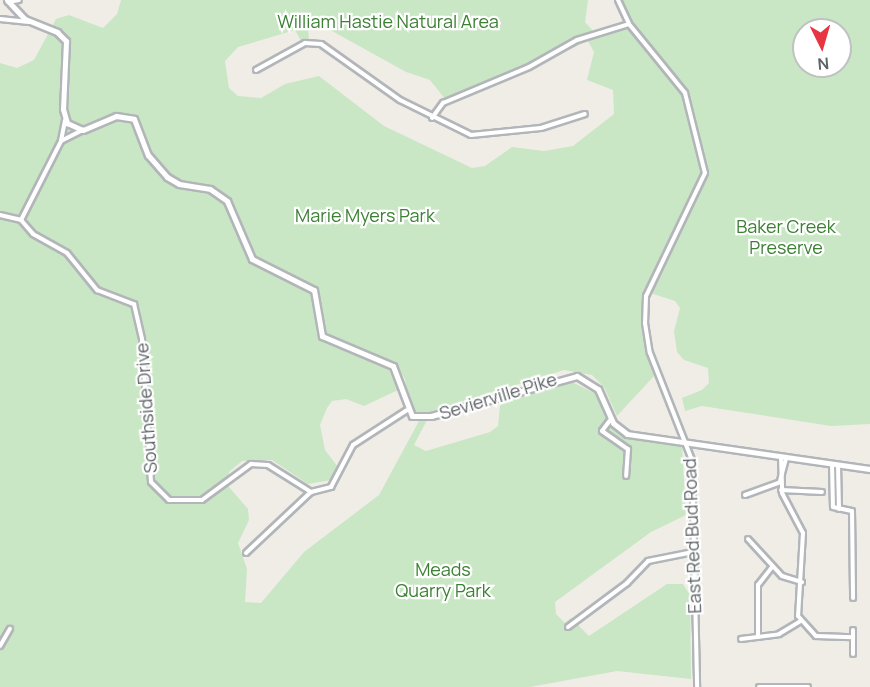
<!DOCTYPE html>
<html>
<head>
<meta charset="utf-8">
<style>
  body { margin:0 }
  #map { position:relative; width:870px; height:687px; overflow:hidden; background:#f0ede7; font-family:Manrope,sans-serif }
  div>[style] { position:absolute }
  .green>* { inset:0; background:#c9e7c4 }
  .roads { filter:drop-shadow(2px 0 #b2b5b9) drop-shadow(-2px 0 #b2b5b9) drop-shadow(0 2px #b2b5b9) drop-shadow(0 -2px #b2b5b9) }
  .street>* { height:4px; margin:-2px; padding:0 2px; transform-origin:2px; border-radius:2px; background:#fff }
  .secondary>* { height:5px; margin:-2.5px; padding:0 2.5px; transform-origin:2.5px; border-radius:2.5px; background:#fff }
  span { translate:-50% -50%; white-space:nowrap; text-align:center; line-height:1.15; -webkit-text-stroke:4.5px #fff; paint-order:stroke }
  .park-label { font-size:18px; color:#3c8034 }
  .street-label { font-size:18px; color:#5e6367 }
  .north { position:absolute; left:792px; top:18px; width:60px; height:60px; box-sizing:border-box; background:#fff; border:2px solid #bfc1c2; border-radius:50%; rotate:175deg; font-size:16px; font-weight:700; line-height:24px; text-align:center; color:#5e6367 }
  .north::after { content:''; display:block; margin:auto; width:21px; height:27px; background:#e83542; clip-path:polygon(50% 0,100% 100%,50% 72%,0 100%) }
</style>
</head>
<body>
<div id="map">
  <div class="green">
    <div style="clip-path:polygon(evenodd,121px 0,588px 0,585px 22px,594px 32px,623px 22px,617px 0,870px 0,870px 424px,831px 426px,702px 406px,685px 411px,682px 398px,702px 390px,709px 383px,708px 368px,684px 360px,677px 352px,674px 331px,680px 308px,675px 301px,644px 291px,641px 327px,654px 376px,617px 416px,604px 387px,592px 375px,564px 370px,419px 415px,408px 404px,405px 379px,395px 362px,387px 366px,398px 390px,364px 406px,346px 399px,332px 401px,327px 408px,320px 425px,325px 450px,338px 467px,331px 480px,308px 484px,272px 460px,242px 461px,229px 472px,229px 487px,248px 509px,249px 520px,238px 543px,247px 569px,245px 602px,261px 603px,304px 552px,379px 495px,419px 421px,427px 420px,414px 445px,426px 451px,490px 432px,498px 426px,500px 406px,509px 396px,568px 380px,596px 394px,613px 430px,682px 445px,686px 515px,651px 532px,555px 602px,556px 614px,565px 623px,571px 618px,589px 636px,667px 584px,683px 584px,690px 595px,691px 679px,617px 671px,530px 687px,0 687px,0 63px,17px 68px,34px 60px,56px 19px,69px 15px,103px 28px,117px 14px,121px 0,314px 21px,406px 72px,430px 80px,449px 104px,588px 41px,594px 52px,587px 80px,613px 90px,614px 114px,573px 146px,544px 151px,512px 147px,485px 166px,472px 168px,384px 126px,319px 76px,285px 84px,261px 98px,238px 96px,229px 88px,225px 61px,238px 47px,295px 30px,301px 41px,309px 40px,308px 28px,314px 21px,121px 0,804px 30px,840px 30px,840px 66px,804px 66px,804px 30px)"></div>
  </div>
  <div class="roads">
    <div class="street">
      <div style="left:618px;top:0;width:26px;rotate:65deg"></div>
      <div style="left:629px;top:24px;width:89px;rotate:50.9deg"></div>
      <div style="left:685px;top:93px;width:82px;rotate:76deg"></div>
      <div style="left:705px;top:173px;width:136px;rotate:115.6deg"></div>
      <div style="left:646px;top:296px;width:27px;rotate:92deg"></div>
      <div style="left:645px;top:323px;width:30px;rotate:81deg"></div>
      <div style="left:650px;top:353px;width:115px;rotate:68.6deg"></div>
      <div style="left:692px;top:460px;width:227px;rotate:88.7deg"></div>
      <div style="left:8px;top:2px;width:11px;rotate:-10deg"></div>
      <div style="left:0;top:19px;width:29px;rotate:6deg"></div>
      <div style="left:256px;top:70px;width:56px;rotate:-28.9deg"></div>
      <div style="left:305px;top:43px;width:16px;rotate:4deg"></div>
      <div style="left:321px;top:44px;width:97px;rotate:35.3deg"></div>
      <div style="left:400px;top:100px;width:79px;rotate:26.2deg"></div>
      <div style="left:471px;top:135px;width:70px;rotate:-5.7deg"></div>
      <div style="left:541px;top:128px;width:46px;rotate:-17.7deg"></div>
      <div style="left:432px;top:118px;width:19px;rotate:-54deg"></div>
      <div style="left:443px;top:103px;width:93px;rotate:-22.7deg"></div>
      <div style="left:529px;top:67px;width:55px;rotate:-29.4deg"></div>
      <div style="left:577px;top:40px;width:54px;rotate:-17.1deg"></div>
      <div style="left:61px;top:141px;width:25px;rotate:-27deg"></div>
      <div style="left:0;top:215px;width:22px;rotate:13deg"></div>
      <div style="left:21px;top:220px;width:18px;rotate:49deg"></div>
      <div style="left:33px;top:234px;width:39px;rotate:29deg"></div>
      <div style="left:67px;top:253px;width:48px;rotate:51deg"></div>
      <div style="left:97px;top:290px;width:40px;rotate:21deg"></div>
      <div style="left:134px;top:304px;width:36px;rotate:77deg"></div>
      <div style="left:142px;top:339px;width:143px;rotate:86.4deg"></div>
      <div style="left:151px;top:482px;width:25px;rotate:45deg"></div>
      <div style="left:169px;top:500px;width:33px"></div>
      <div style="left:202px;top:500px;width:61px;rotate:-36.3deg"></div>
      <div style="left:251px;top:464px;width:17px;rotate:3deg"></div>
      <div style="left:268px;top:465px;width:51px;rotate:32.1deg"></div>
      <div style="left:311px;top:492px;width:21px;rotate:-14deg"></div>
      <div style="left:331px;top:487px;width:47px;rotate:-62.4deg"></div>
      <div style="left:353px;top:445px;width:64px;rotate:-32.9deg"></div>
      <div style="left:21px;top:220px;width:89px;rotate:-63.1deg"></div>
      <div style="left:61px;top:141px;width:21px;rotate:-79deg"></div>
      <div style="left:611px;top:419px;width:15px;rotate:127deg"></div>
      <div style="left:602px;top:431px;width:32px;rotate:35deg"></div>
      <div style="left:628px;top:449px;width:27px;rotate:94deg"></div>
      <div style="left:781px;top:457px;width:36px;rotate:88deg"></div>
      <div style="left:782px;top:493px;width:45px;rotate:62.3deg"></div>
      <div style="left:803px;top:533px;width:83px;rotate:93.4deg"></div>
      <div style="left:798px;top:616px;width:27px;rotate:48deg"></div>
      <div style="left:816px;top:636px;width:37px;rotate:2deg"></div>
      <div style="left:832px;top:464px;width:43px;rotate:88.7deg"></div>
      <div style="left:833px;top:507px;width:19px;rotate:12deg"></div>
      <div style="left:852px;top:511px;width:87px;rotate:89.3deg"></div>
      <div style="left:838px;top:465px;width:44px;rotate:88.7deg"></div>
      <div style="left:780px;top:481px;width:24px;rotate:-75deg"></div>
      <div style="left:781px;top:490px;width:41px;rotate:2.8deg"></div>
      <div style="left:745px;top:495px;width:37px;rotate:-20deg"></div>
      <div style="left:748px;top:539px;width:50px;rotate:47.4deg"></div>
      <div style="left:782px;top:576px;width:21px;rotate:17deg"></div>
      <div style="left:246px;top:553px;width:89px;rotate:-43.2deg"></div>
      <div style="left:568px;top:627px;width:74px;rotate:-36.7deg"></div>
      <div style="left:627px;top:583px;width:30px;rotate:-46deg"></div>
      <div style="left:648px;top:561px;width:46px;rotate:-11.3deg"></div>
      <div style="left:853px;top:630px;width:24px;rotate:90deg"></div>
      <div style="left:758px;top:637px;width:52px;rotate:-90deg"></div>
      <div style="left:758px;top:585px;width:23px;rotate:-52deg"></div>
      <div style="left:741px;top:639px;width:38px;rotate:-7deg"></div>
      <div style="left:779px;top:634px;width:26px;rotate:-31deg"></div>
      <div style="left:0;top:646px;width:20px;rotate:-60deg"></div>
      <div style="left:759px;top:687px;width:49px"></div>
    </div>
    <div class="secondary">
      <div style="left:7px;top:0;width:26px;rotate:47deg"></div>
      <div style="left:25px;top:19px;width:35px;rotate:22deg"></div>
      <div style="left:57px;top:32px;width:13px;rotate:45deg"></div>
      <div style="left:66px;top:41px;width:68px;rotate:92.5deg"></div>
      <div style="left:63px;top:109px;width:15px;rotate:74deg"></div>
      <div style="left:67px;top:123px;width:17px;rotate:24deg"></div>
      <div style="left:83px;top:130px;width:36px;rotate:-23deg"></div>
      <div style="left:116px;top:116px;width:18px;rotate:9deg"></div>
      <div style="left:134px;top:119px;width:39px;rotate:69deg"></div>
      <div style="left:148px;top:155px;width:29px;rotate:49deg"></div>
      <div style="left:167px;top:177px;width:14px;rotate:30deg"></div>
      <div style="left:179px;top:184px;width:31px;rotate:9deg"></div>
      <div style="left:210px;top:189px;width:21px;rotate:35deg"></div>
      <div style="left:227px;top:201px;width:63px;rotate:66.7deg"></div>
      <div style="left:252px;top:259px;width:69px;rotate:26.6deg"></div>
      <div style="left:314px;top:290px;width:47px;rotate:80.1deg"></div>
      <div style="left:322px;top:336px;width:77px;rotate:22.9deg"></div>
      <div style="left:393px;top:366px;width:53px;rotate:69.2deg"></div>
      <div style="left:412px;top:416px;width:19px"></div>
      <div style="left:431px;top:416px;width:151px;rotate:-15.3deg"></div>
      <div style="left:577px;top:376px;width:25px;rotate:32deg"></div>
      <div style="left:598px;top:389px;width:37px;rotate:66deg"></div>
      <div style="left:613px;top:423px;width:18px;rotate:38deg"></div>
      <div style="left:627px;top:434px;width:246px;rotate:8.2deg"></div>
    </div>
  </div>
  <div class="park-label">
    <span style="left:388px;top:21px">William Hastie Natural Area</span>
    <span style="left:365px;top:215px">Marie Myers Park</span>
    <span style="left:786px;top:237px">Baker Creek<br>Preserve</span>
    <span style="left:443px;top:580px">Meads<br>Quarry Park</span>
  </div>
  <div class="street-label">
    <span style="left:498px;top:396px;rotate:-17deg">Sevierville Pike</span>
    <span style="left:146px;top:408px;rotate:-94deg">Southside Drive</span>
    <span style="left:692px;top:536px;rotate:-92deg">East Red Bud Road</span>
  </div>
  <div class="north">N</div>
</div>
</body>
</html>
